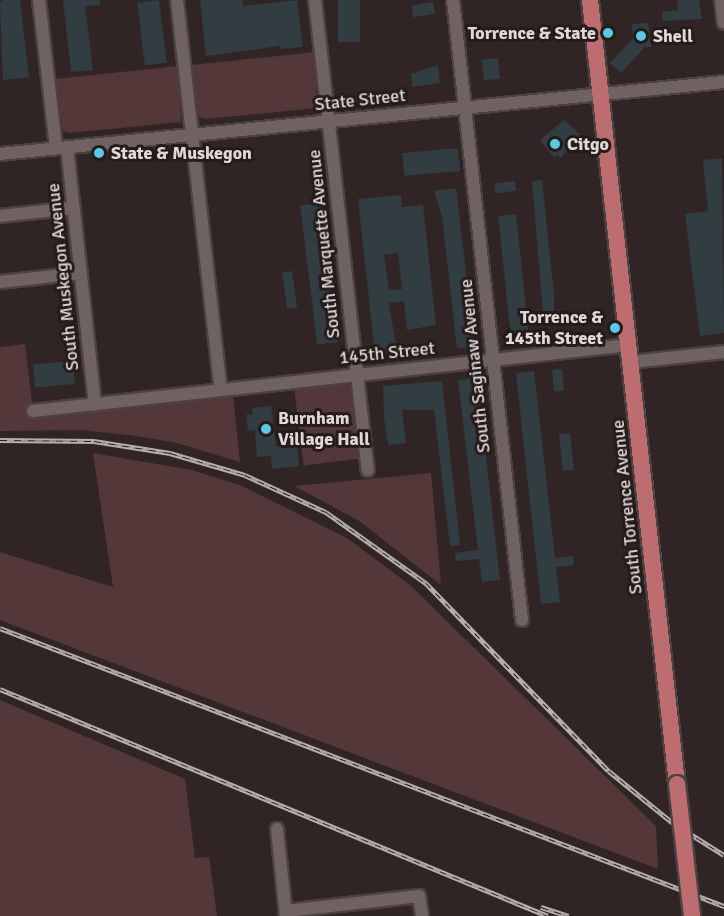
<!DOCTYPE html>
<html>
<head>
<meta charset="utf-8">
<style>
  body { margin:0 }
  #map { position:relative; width:724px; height:916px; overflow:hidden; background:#302424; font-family:Signika,sans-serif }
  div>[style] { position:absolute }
  .green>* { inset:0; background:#543839; transform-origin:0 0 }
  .building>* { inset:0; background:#313d41; transform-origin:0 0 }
  .roads { filter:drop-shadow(2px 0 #4c4242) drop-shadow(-2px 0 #4c4242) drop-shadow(0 2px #4c4242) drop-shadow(0 -2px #4c4242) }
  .minor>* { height:12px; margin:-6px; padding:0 6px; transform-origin:6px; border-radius:6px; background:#706262 }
  .major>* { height:16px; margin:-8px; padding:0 8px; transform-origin:8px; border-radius:8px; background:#bd6c70 }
  .rail>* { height:4.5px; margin-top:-2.25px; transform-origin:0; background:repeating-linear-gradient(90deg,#261b1b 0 7px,#b7adad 0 14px); box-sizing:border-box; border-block:2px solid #b7adad }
  .bridges { filter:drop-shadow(2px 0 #4c4242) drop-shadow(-2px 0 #4c4242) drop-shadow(0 2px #4c4242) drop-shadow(0 -2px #4c4242) }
  .major-bridge>* { height:16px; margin:-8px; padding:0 8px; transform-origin:8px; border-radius:8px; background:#bd6c70 }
  .dots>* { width:16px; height:16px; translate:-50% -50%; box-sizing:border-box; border:3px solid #261b1b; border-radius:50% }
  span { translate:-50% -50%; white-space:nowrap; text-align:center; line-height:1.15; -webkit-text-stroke:6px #261b1b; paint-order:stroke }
  .poi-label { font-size:18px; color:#e0d7d7; font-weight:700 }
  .right { translate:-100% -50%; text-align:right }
  .left { translate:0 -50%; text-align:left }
  .street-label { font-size:18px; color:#e0d7d7 }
</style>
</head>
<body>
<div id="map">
  <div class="green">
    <div style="clip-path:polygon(315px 52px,317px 108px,205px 119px,199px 117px,191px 65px)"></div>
    <div style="clip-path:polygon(179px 66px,181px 122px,69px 133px,63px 131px,55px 79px)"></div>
    <div style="clip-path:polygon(25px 344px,34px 418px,233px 395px,240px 462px,177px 443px,137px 436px,81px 430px,0 431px,0 347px)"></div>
    <div style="left:351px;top:383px;width:76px;height:57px;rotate:83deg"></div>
    <div style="clip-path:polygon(93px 453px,192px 470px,242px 486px,347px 538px,410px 585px,656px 826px,658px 869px,0 620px,0 552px,113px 587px)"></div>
    <div style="clip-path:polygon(431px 473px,441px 585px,358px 520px,294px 486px)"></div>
    <div style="clip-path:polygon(0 700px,185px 779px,195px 858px,209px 857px,217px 916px,0 916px)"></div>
  </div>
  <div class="building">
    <div style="clip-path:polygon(3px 0,20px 0,29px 77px,3px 80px,0 3px)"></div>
    <div style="clip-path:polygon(63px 0,100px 0,101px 5px,85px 6px,93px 70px,71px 72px)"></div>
    <div style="left:159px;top:0;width:63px;height:22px;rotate:83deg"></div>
    <div style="clip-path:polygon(200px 0,243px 0,243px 6px,297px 0,303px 47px,281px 49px,280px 46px,206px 56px)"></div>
    <div style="left:338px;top:0;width:22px;height:42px"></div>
    <div style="clip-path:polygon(677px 0,699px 0,702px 19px,663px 21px,662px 12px,678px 10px)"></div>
    <div style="left:433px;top:2px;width:12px;height:22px;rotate:81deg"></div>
    <div style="clip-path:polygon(648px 23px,651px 47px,645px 47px,621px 73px,610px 63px,633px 38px,632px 24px)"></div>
    <div style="left:498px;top:58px;width:21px;height:16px;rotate:85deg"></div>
    <div style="clip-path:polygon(438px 65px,440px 83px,412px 87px,411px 74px)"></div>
    <div style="clip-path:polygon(564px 120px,588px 141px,582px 148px,574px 141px,561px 158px,557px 155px,554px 158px,540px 140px)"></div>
    <div style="left:458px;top:148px;width:23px;height:56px;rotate:85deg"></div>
    <div style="clip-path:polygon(722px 158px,724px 333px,700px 336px,685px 214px,708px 211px,703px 160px)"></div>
    <div style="clip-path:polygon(542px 180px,554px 295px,554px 311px,543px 312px,532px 181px)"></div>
    <div style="left:515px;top:181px;width:10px;height:21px;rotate:84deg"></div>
    <div style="clip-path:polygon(456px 188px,475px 347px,457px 348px,442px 217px,434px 191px)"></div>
    <div style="clip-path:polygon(evenodd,401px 195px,402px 207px,423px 205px,436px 325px,407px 330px,404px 301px,389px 303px,397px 352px,375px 354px,358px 199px,401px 195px,398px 253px,402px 289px,389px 290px,384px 255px,398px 253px)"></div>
    <div style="left:321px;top:203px;width:140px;height:21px;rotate:83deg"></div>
    <div style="left:516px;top:214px;width:129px;height:18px;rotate:84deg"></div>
    <div style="left:292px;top:271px;width:37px;height:10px;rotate:82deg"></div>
    <div style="left:73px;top:361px;width:23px;height:40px;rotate:85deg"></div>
    <div style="left:562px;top:369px;width:22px;height:10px;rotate:85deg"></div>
    <div style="clip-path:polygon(534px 371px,555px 558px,573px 556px,574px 565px,556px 567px,560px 602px,541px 604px,516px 373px)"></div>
    <div style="clip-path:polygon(477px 377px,500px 580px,482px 582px,479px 559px,456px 561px,455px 553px,478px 550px,458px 380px)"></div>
    <div style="clip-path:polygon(442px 381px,460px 545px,450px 546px,434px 410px,402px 410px,406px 443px,388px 445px,384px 418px,383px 386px)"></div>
    <div style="clip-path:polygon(271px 406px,276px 446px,297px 444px,299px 466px,272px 469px,271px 456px,257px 457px,255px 430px,248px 431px,246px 415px,253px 414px,252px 408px)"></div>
    <div style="left:570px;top:433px;width:37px;height:11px;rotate:84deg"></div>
  </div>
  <div class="roads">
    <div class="minor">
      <div style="left:39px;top:0;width:149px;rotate:83.4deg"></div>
      <div style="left:177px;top:0;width:392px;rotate:83.6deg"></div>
      <div style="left:315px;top:0;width:473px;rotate:83.6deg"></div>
      <div style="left:453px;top:0;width:624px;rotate:83.65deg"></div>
      <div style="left:721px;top:0;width:23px;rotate:83deg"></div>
      <div style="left:67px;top:147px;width:259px;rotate:83.8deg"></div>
      <div style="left:0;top:154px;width:728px;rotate:-5.68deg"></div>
      <div style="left:0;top:216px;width:74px;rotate:-6.2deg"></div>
      <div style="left:0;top:282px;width:81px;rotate:-6.3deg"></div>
      <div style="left:631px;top:362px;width:94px;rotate:-6.1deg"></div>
      <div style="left:33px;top:411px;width:600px;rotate:-6.32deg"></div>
      <div style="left:277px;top:829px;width:87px;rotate:84.1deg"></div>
      <div style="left:286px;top:911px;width:134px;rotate:-6.4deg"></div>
      <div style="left:419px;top:896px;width:20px;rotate:81deg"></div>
    </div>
    <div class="major">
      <div style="left:590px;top:0;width:789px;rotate:83.67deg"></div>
    </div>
  </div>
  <div class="rail">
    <div style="left:0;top:440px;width:94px;rotate:0.6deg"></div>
    <div style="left:94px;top:441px;width:77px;rotate:9deg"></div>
    <div style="left:170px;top:453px;width:78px;rotate:16.3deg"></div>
    <div style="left:245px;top:475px;width:89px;rotate:24.6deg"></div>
    <div style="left:326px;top:512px;width:123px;rotate:35.4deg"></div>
    <div style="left:426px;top:583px;width:262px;rotate:45.8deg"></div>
    <div style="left:609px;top:771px;width:82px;rotate:39.1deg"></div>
    <div style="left:673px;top:823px;width:60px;rotate:32.1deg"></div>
    <div style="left:0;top:628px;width:776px;rotate:21.01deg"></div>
    <div style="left:0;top:689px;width:593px;rotate:22.5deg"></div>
    <div style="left:541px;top:907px;width:29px;rotate:18deg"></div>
  </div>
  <div class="bridges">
    <div class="major-bridge">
      <div style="left:677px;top:784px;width:133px;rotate:83.5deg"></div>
    </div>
  </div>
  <div class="dots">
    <div style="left:608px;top:33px;background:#5bc8e6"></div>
    <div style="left:641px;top:36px;background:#5bc8e6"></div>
    <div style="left:555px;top:144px;background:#5bc8e6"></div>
    <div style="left:99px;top:153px;background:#5bc8e6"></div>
    <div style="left:615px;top:328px;background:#5bc8e6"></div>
    <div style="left:266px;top:429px;background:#5bc8e6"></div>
  </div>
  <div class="poi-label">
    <span class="right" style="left:596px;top:33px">Torrence &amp; State</span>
    <span class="left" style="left:653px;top:36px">Shell</span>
    <span class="left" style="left:567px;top:144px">Citgo</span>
    <span class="left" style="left:111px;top:153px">State &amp; Muskegon</span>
    <span class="right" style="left:603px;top:328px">Torrence &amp;<br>145th Street</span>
    <span class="left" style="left:278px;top:429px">Burnham<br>Village Hall</span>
  </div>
  <div class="street-label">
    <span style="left:360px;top:100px;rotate:-6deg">State Street</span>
    <span style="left:324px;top:244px;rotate:-96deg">South Marquette Avenue</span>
    <span style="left:63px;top:277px;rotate:-96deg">South Muskegon Avenue</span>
    <span style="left:387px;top:353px;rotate:-6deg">145th Street</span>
    <span style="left:475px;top:366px;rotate:-96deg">South Saginaw Avenue</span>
    <span style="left:627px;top:507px;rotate:-96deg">South Torrence Avenue</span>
  </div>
</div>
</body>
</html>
